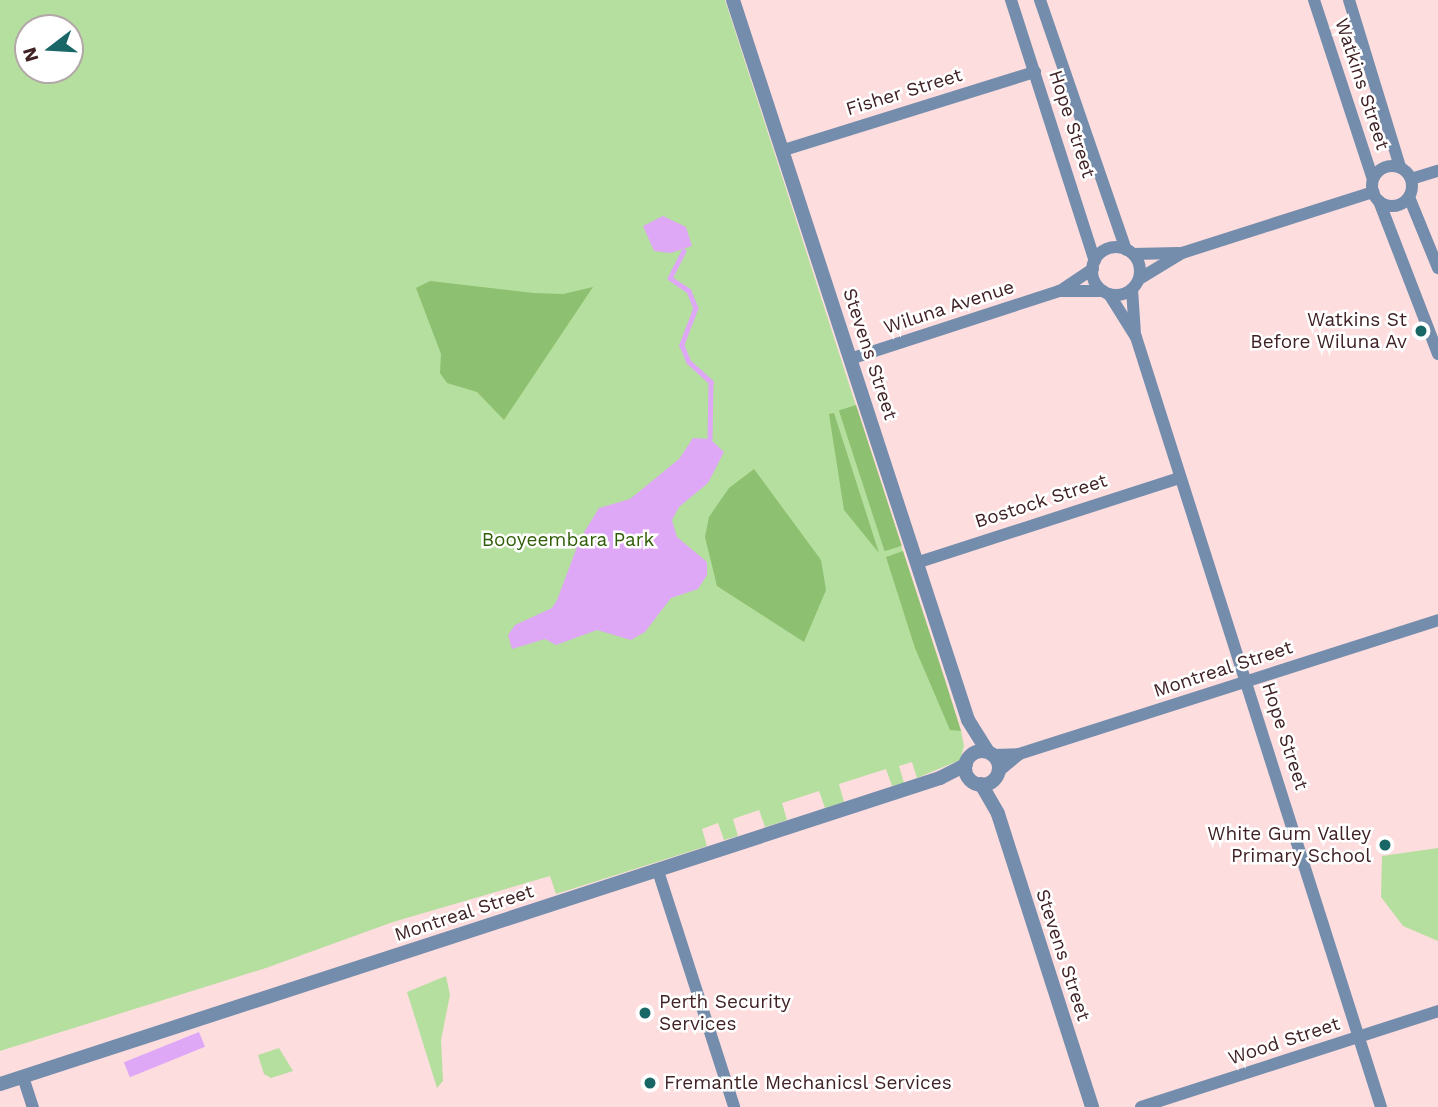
<!DOCTYPE html>
<html>
<head>
<meta charset="utf-8">
<style>
  body { margin:0 }
  #map { position:relative; width:1438px; height:1107px; overflow:hidden; background:#fdddde; font-family:"Work Sans",sans-serif }
  div>[style] { position:absolute }
  .green>* { inset:0; background:#b5df9e }
  .forest>* { inset:0; background:#8dc070; transform-origin:0 0 }
  .water>* { inset:0; background:#dea8f6; transform-origin:0 0 }
  .stream>* { height:4.5px; margin:-2.25px; padding:0 2.25px; transform-origin:2.25px; border-radius:2.25px; background:#dea8f6 }
  .minor>* { height:12px; margin:-6px; padding:0 6px; transform-origin:6px; border-radius:6px; background:#758dac }
  .minor>.ring { margin:-6px; padding:0; box-sizing:content-box; background:none; border:12px solid #758dac; border-radius:50% }
  .tertiary>* { height:14px; margin:-7px; padding:0 7px; transform-origin:7px; border-radius:7px; background:#758dac }
  .tertiary>.ring { margin:-7px; padding:0; box-sizing:content-box; background:none; border:14px solid #758dac; border-radius:50% }
  .dots>* { width:19px; height:19px; translate:-50% -50%; box-sizing:border-box; border:4px solid #fff; border-radius:50% }
  span { translate:-50% -50%; white-space:nowrap; text-align:center; line-height:1.15; -webkit-text-stroke:5px #fff; paint-order:stroke }
  .street-label { font-size:19px; color:#402225 }
  .poi-label { font-size:19px; color:#402225 }
  .right { translate:-100% -50%; text-align:right }
  .left { translate:0 -50%; text-align:left }
  .park-label { font-size:19px; color:#305e08 }
  .north { position:absolute; left:14px; top:14px; width:70px; height:70px; box-sizing:border-box; background:#fff; border:2px solid #b3a7a8; border-radius:50%; rotate:253deg; font-size:19px; font-weight:700; line-height:28px; text-align:center; color:#402225 }
  .north::after { content:''; display:block; margin:auto; width:24px; height:32px; background:#186666; clip-path:polygon(50% 0,100% 100%,50% 72%,0 100%) }
</style>
</head>
<body>
<div id="map">
  <div class="green">
    <div style="clip-path:polygon(evenodd,0 0,725px 0,961px 731px,964px 746px,960px 760px,917px 778px,912px 762px,899px 766px,904px 783px,892px 786px,886px 769px,839px 784px,844px 802px,825px 808px,819px 791px,782px 803px,787px 820px,765px 827px,759px 810px,733px 819px,738px 836px,724px 840px,718px 823px,702px 829px,707px 846px,556px 894px,550px 876px,393px 922px,266px 968px,0 1051px,0 0,28px 28px,70px 28px,70px 70px,28px 70px,28px 28px)"></div>
    <div style="clip-path:polygon(1438px 848px,1438px 941px,1403px 926px,1381px 897px,1382px 856px)"></div>
    <div style="clip-path:polygon(446px 976px,450px 995px,441px 1040px,443px 1081px,437px 1088px,407px 992px)"></div>
    <div style="clip-path:polygon(279px 1048px,293px 1071px,271px 1078px,264px 1074px,258px 1055px)"></div>
  </div>
  <div class="forest">
    <div style="clip-path:polygon(430px 281px,533px 293px,563px 294px,593px 287px,504px 420px,477px 392px,447px 383px,440px 373px,441px 354px,416px 288px)"></div>
    <div style="left:856px;top:405px;width:148px;height:18px;rotate:72deg"></div>
    <div style="clip-path:polygon(834px 413px,879px 553px,844px 510px,829px 414px)"></div>
    <div style="clip-path:polygon(754px 469px,821px 560px,826px 590px,804px 642px,717px 586px,705px 537px,709px 517px,729px 488px)"></div>
    <div style="clip-path:polygon(903px 551px,946px 683px,961px 731px,950px 730px,915px 648px,886px 557px)"></div>
  </div>
  <div class="water">
    <div style="clip-path:polygon(663px 216px,686px 227px,692px 246px,671px 253px,654px 251px,643px 226px)"></div>
    <div style="clip-path:polygon(693px 438px,710px 439px,724px 452px,708px 483px,679px 507px,672px 520px,677px 537px,707px 562px,707px 575px,698px 589px,671px 598px,645px 632px,631px 640px,597px 630px,556px 645px,545px 639px,512px 649px,508px 635px,515px 625px,552px 608px,557px 600px,580px 539px,599px 508px,630px 499px,679px 459px)"></div>
    <div style="left:199px;top:1032px;width:16px;height:81px;rotate:68deg"></div>
  </div>
  <div class="stream">
    <div style="left:684px;top:251px;width:30px;rotate:117deg"></div>
    <div style="left:670px;top:278px;width:23px;rotate:34deg"></div>
    <div style="left:689px;top:291px;width:18px;rotate:68deg"></div>
    <div style="left:696px;top:308px;width:40px;rotate:111deg"></div>
    <div style="left:682px;top:345px;width:18px;rotate:68deg"></div>
    <div style="left:689px;top:362px;width:30px;rotate:42deg"></div>
    <div style="left:711px;top:382px;width:57px;rotate:91deg"></div>
  </div>
  <div class="minor">
    <div style="left:1011px;top:0;width:274px;rotate:72.2deg"></div>
    <div style="left:1040px;top:0;width:264px;rotate:71deg"></div>
    <div style="left:1314px;top:0;width:188px;rotate:71.8deg"></div>
    <div style="left:1349px;top:0;width:175px;rotate:73deg"></div>
    <div style="left:784px;top:150px;width:263px;rotate:-17.3deg"></div>
    <div class="ring" style="left:1372px;top:166px;width:28px;height:28px"></div>
    <div style="left:1411px;top:179px;width:28px;rotate:-17deg"></div>
    <div style="left:1409px;top:197px;width:77px;rotate:67.8deg"></div>
    <div style="left:1379px;top:201px;width:164px;rotate:68.9deg"></div>
    <div class="ring" style="left:1092px;top:247px;width:36px;height:36px"></div>
    <div style="left:1133px;top:254px;width:45px;rotate:-1.3deg"></div>
    <div style="left:1139px;top:279px;width:50px;rotate:-31.2deg"></div>
    <div style="left:1182px;top:253px;width:201px;rotate:-17.7deg"></div>
    <div style="left:1132px;top:289px;width:45px;rotate:86.2deg"></div>
    <div style="left:1060px;top:291px;width:40px;rotate:-34deg"></div>
    <div style="left:1109px;top:294px;width:51px;rotate:57.9deg"></div>
    <div style="left:1136px;top:337px;width:808px;rotate:72.35deg"></div>
    <div style="left:850px;top:359px;width:220px;rotate:-18deg"></div>
    <div style="left:1059px;top:291px;width:44px"></div>
    <div style="left:916px;top:563px;width:276px;rotate:-17.9deg"></div>
    <div style="left:994px;top:755px;width:25px;rotate:-2deg"></div>
    <div style="left:1019px;top:754px;width:440px;rotate:-17.7deg"></div>
    <div style="left:999px;top:771px;width:26px;rotate:-40deg"></div>
    <div style="left:658px;top:871px;width:248px;rotate:72.1deg"></div>
    <div style="left:23px;top:1077px;width:32px;rotate:72deg"></div>
    <div style="left:1141px;top:1107px;width:312px;rotate:-17.9deg"></div>
  </div>
  <div class="tertiary">
    <div style="left:733px;top:0;width:757px;rotate:71.92deg"></div>
    <div style="left:968px;top:720px;width:36px;rotate:58deg"></div>
    <div class="ring" style="left:965px;top:751px;width:20px;height:20px"></div>
    <div style="left:981px;top:784px;width:34px;rotate:60deg"></div>
    <div style="left:998px;top:814px;width:308px;rotate:72.2deg"></div>
    <div style="left:0;top:1084px;width:989px;rotate:-18.03deg"></div>
    <div style="left:940px;top:778px;width:29px;rotate:-27deg"></div>
  </div>
  <div class="dots">
    <div style="left:1421px;top:331px;background:#186666"></div>
    <div style="left:1385px;top:845px;background:#186666"></div>
    <div style="left:645px;top:1013px;background:#186666"></div>
    <div style="left:650px;top:1083px;background:#186666"></div>
  </div>
  <div class="street-label">
    <span style="left:1362px;top:84px;rotate:72deg">Watkins Street</span>
    <span style="left:904px;top:92px;rotate:-17deg">Fisher Street</span>
    <span style="left:1072px;top:124px;rotate:72deg">Hope Street</span>
    <span style="left:949px;top:307px;rotate:-18deg">Wiluna Avenue</span>
    <span style="left:870px;top:354px;rotate:72deg">Stevens Street</span>
    <span style="left:1041px;top:501px;rotate:-18deg">Bostock Street</span>
    <span style="left:1223px;top:669px;rotate:-18deg">Montreal Street</span>
    <span style="left:1285px;top:736px;rotate:72deg">Hope Street</span>
    <span style="left:464px;top:913px;rotate:-18deg">Montreal Street</span>
    <span style="left:1063px;top:955px;rotate:72deg">Stevens Street</span>
    <span style="left:1284px;top:1041px;rotate:-18deg">Wood Street</span>
  </div>
  <div class="poi-label">
    <span class="right" style="left:1407px;top:331px">Watkins St<br>Before Wiluna Av</span>
    <span class="right" style="left:1371px;top:845px">White Gum Valley<br>Primary School</span>
    <span class="left" style="left:659px;top:1013px">Perth Security<br>Services</span>
    <span class="left" style="left:664px;top:1083px">Fremantle Mechanicsl Services</span>
  </div>
  <div class="park-label">
    <span style="left:568px;top:540px">Booyeembara Park</span>
  </div>
  <div class="north">N</div>
</div>
</body>
</html>
